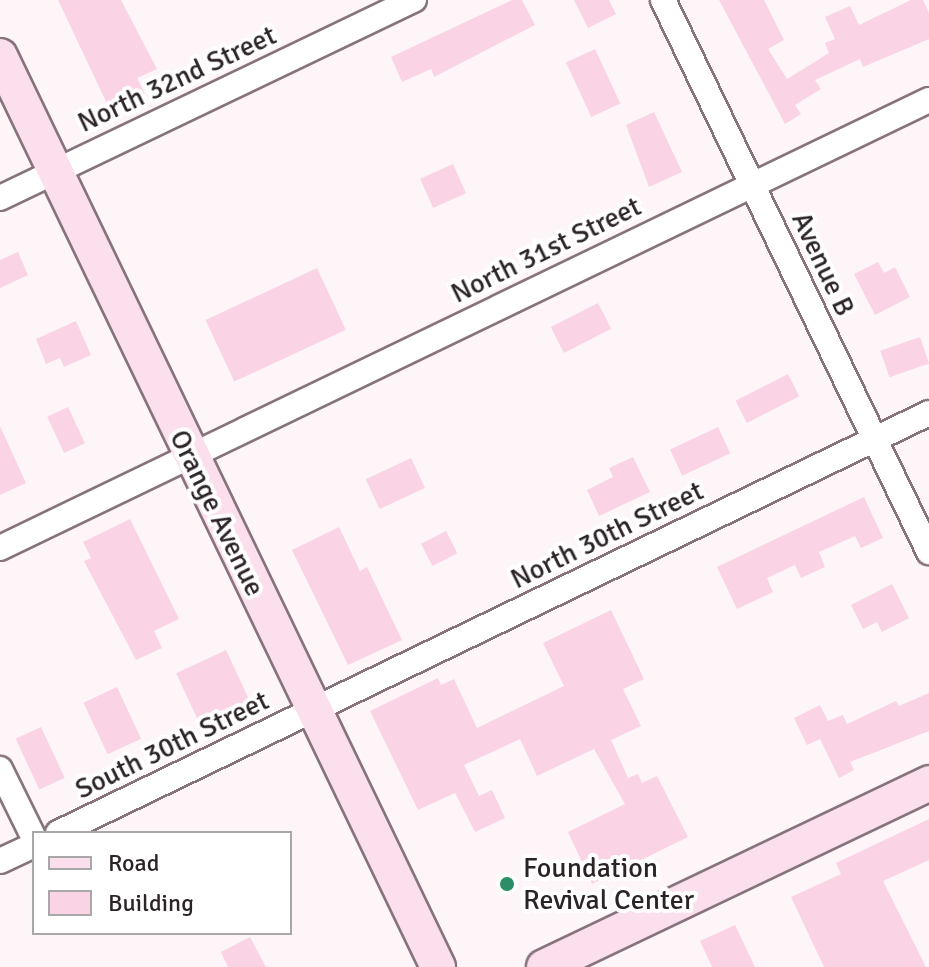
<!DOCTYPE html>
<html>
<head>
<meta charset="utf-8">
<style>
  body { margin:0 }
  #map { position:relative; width:929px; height:967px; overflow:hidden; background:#fef5f9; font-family:Signika,sans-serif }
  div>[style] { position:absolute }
  .building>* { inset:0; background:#fad3e5; transform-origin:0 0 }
  .roads { filter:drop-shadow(2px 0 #86737c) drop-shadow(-2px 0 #86737c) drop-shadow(0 2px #86737c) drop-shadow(0 -2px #86737c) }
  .street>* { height:24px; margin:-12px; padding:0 12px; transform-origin:12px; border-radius:12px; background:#fff }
  .secondary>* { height:34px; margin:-17px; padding:0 17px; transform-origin:17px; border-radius:17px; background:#fcdfed }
  .dots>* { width:22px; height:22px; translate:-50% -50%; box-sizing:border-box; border:4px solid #fff; border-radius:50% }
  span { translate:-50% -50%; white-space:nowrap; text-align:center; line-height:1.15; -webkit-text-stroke:8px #fff; paint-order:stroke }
  .street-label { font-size:28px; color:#2b2327 }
  .poi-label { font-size:28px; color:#2b2327 }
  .left { translate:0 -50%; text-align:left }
  .legend { position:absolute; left:32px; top:831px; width:260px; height:104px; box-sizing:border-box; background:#fff; border:2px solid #aaa7a9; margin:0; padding:10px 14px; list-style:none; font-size:24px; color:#2b2327 }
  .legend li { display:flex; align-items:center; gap:16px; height:40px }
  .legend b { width:40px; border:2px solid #aaa7a9 }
</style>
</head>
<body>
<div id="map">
  <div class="building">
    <div style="clip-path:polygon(58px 0,121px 0,157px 69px,137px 78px,145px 94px,110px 110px)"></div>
    <div style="clip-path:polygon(512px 0,522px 0,535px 25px,434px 77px,431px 69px,402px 82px,391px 57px)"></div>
    <div style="clip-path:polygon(574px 0,609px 0,616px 14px,588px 28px)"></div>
    <div style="clip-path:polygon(719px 0,764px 0,784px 40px,768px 49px,787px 79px,829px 53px,825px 43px,835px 39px,825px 17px,850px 6px,859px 25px,911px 0,923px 0,929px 13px,929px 39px,863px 67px,860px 59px,815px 80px,821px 89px,795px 105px,801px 114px,785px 124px)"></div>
    <div style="left:595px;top:49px;width:60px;height:32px;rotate:65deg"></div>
    <div style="clip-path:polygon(654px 112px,682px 172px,649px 187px,626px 125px)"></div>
    <div style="left:453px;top:164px;width:32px;height:36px;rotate:66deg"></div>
    <div style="clip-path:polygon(18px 252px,28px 275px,0 288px,0 260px)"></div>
    <div style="clip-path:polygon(878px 262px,884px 273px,895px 267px,910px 297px,875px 315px,854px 274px)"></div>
    <div style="left:317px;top:268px;width:68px;height:123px;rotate:65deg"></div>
    <div style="left:598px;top:303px;width:29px;height:53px;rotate:63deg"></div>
    <div style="clip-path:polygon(76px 321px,91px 355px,64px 367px,60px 358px,46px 364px,36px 339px)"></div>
    <div style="left:920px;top:337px;width:28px;height:42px;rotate:71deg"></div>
    <div style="left:788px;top:374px;width:25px;height:59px;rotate:63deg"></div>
    <div style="left:68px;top:407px;width:40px;height:23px;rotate:65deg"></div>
    <div style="clip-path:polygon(0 426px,26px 483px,0 495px)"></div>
    <div style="left:718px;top:427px;width:29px;height:53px;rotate:65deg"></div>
    <div style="clip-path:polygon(633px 457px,650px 492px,599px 516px,587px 490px,613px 477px,609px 468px)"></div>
    <div style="left:411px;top:458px;width:33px;height:50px;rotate:65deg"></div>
    <div style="clip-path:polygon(864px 497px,883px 538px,861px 548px,855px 536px,819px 552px,825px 567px,801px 578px,795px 565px,767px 578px,773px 592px,737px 609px,717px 567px)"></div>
    <div style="clip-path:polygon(130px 519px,179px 619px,154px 631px,162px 648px,136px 660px,84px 561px,91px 558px,83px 542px)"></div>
    <div style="clip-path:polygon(339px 527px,360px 571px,367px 567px,402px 640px,348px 665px,292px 550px)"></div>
    <div style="left:446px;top:531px;width:25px;height:28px;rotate:63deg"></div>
    <div style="clip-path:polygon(892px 584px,909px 618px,882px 632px,877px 622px,863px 629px,851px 605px)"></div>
    <div style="clip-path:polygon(611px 610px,644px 679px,623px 689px,641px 726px,611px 740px,628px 778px,638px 774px,642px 783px,657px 776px,688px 837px,592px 884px,568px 832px,625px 804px,594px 749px,537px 776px,520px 739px,464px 765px,479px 796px,492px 790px,505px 818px,475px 832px,455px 793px,418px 810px,370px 711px,438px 678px,441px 685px,454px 679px,477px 728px,564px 686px,543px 643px)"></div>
    <div style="left:226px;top:650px;width:56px;height:55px;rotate:65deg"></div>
    <div style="left:117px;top:687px;width:57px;height:37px;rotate:65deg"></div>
    <div style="clip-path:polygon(929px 693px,929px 731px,850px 762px,854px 770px,839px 778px,820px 739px,807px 745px,794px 718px,820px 705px,828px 721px,843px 715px,847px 724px,896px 701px,899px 706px)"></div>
    <div style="left:41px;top:727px;width:56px;height:28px;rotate:65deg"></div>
    <div style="clip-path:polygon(929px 819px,929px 860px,883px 881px,926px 967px,824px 967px,791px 897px,841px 874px,836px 863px)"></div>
    <div style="clip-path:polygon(735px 925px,755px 967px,712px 967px,700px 941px)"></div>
    <div style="clip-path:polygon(250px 937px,266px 967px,228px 967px,221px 952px)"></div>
  </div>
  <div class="roads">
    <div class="street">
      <div style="left:663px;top:0;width:613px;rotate:64.27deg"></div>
      <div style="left:0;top:198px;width:459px;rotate:-25.6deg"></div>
      <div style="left:0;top:548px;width:1031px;rotate:-25.75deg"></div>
      <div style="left:0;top:769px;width:77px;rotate:63.8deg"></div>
      <div style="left:58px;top:833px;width:967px;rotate:-25.74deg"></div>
      <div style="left:0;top:861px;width:38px;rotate:-25deg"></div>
    </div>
    <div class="secondary">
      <div style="left:0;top:56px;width:1011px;rotate:64.32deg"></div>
      <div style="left:544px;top:967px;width:427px;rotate:-25.5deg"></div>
    </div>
  </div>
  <div class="dots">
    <div style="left:507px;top:884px;background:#2d8d66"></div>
  </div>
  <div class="street-label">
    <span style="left:177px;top:79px;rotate:-25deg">North 32nd Street</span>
    <span style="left:546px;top:250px;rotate:-26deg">North 31st Street</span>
    <span style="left:823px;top:264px;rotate:65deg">Avenue B</span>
    <span style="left:217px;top:513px;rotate:64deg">Orange Avenue</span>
    <span style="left:607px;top:535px;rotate:-26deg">North 30th Street</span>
    <span style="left:172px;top:745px;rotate:-26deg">South 30th Street</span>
  </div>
  <div class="poi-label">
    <span class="left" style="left:523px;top:884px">Foundation<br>Revival Center</span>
  </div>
  <ul class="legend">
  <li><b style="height:10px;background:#fcdfed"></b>Road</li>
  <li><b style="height:22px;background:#fad3e5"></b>Building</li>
  </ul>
</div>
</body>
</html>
